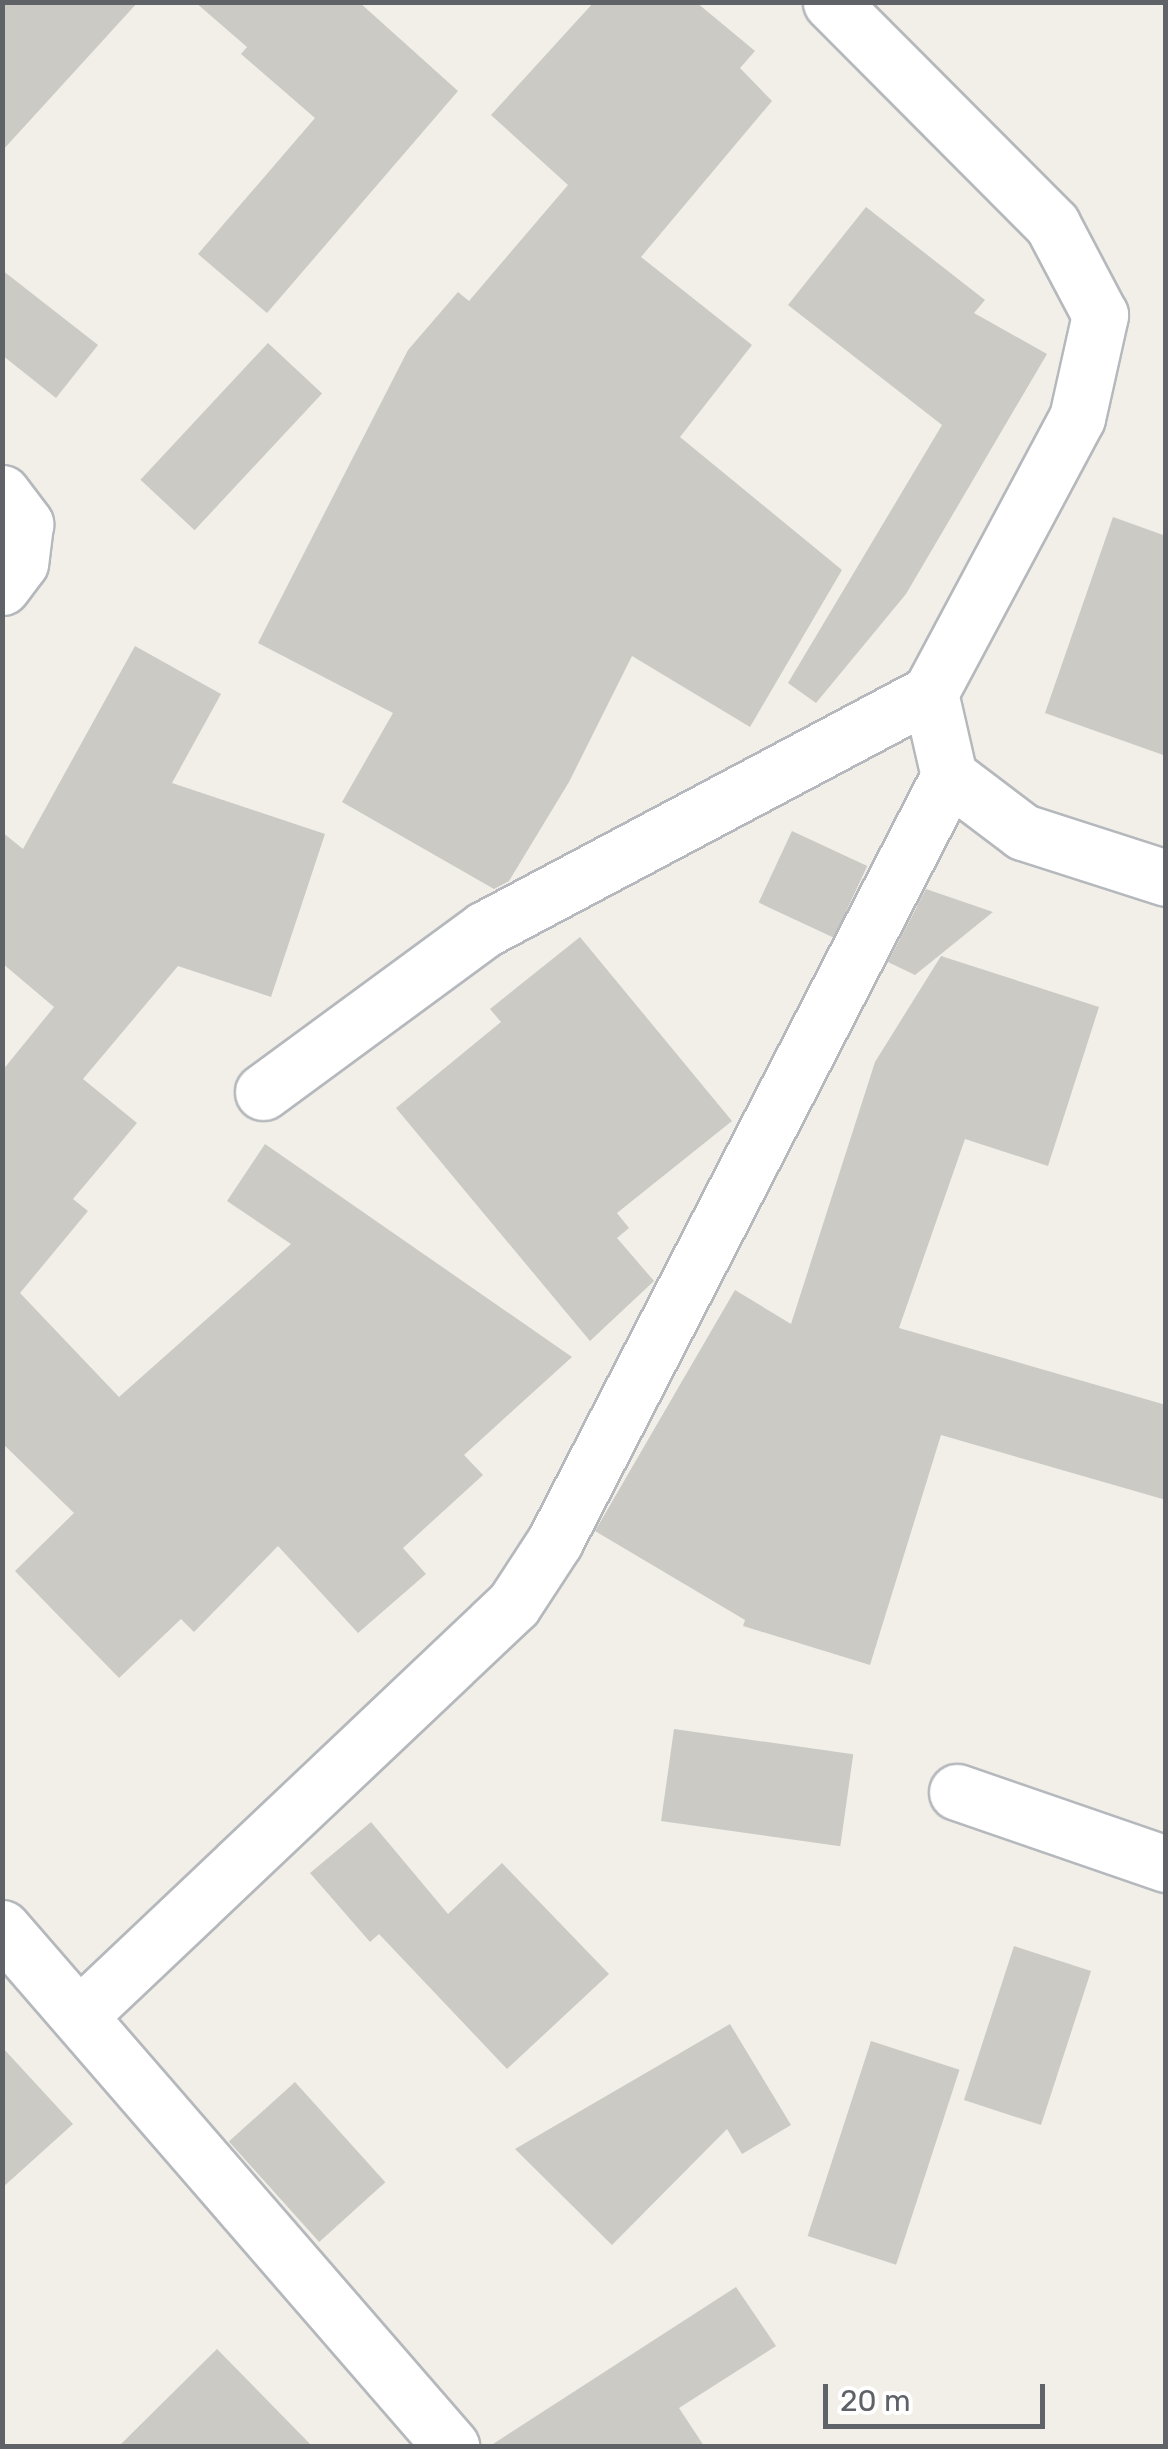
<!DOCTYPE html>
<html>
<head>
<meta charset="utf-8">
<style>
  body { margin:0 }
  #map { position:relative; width:1168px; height:2449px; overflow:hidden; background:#f1efe8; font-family:Rubik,sans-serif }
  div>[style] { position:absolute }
  .building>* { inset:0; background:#cccac5; transform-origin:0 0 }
  .roads { filter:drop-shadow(2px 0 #b5b8bc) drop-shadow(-2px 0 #b5b8bc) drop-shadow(0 2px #b5b8bc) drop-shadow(0 -2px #b5b8bc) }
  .minor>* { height:55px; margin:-27.5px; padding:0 27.5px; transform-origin:27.5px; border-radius:27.5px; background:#fff }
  span { translate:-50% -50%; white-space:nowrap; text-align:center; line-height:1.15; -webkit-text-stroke:9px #fff; paint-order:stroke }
  .frame { position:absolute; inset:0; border:5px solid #5f6368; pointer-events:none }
  .scale { position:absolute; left:823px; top:2384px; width:222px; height:45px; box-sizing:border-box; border:5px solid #5f6368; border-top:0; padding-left:12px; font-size:30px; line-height:35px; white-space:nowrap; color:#5f6368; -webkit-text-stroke:8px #fff; paint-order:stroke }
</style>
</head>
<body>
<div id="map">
  <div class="building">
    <div style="clip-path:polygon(2px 2px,138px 2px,2px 151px)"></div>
    <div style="clip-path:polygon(195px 2px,359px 2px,458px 91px,267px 313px,198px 254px,315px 118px,241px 54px,247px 47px)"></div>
    <div style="clip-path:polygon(594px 2px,696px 2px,755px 51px,740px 68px,772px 101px,641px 257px,752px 345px,680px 437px,842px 570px,750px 727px,632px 656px,569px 782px,509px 881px,494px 889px,342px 802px,393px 713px,258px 643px,408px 350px,458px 292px,469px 301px,568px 185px,491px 115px)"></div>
    <div style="clip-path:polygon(866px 207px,985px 300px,974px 313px,1047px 354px,906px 594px,816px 703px,788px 683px,942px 425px,788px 305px)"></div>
    <div style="clip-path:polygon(2px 270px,98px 345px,56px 398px,2px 355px)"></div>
    <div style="left:268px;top:343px;width:74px;height:187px;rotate:43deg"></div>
    <div style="clip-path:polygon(1113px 517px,1166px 536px,1166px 756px,1045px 713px)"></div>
    <div style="clip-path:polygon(135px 646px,221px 694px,172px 783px,325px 834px,271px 997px,178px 966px,83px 1079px,137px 1123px,73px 1199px,88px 1211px,20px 1293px,119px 1397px,291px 1244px,227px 1201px,265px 1144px,572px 1357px,464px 1455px,483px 1475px,403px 1548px,426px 1574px,358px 1633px,278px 1546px,194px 1632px,181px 1619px,119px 1678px,15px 1571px,74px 1513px,2px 1443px,2px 1071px,54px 1007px,2px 963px,2px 832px,23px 849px)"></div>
    <div style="left:792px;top:831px;width:83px;height:79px;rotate:25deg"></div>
    <div style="clip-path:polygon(926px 889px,993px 912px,915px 975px,888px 962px)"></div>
    <div style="clip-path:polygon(580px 937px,732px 1121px,617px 1213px,629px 1228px,617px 1238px,654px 1281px,590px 1341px,396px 1108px,501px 1022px,490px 1009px)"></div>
    <div style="clip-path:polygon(941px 956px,1099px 1007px,1048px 1166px,965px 1139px,899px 1328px,1166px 1405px,1166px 1500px,941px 1435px,870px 1665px,743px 1626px,745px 1620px,595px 1531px,735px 1290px,791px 1324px,875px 1062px)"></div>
    <div style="left:674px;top:1729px;width:181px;height:93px;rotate:8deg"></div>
    <div style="clip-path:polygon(371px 1822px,448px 1914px,502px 1863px,609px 1974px,507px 2069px,379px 1934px,370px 1942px,310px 1873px)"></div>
    <div style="left:1014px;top:1946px;width:81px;height:162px;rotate:18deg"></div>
    <div style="clip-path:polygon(730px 2024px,791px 2125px,742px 2154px,727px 2129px,612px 2245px,515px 2149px)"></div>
    <div style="left:871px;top:2041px;width:93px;height:205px;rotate:18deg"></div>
    <div style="clip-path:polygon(2px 2047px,73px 2124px,2px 2188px)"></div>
    <div style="left:295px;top:2082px;width:135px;height:89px;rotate:48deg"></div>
    <div style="clip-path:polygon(736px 2287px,776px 2346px,679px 2408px,704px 2446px,490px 2446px)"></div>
    <div style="clip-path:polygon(217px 2349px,312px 2446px,119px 2446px)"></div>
  </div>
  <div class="roads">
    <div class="minor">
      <div style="left:2px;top:493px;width:39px;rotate:53deg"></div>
      <div style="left:25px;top:524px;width:39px;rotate:97deg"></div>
      <div style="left:20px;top:563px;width:30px;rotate:127deg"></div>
      <div style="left:949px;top:776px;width:93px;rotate:37.1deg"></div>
      <div style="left:1023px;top:832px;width:150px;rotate:17.8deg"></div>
      <div style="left:263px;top:1092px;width:275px;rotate:-36.3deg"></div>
      <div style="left:485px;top:929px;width:504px;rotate:-27.94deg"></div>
      <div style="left:957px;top:1792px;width:221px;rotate:19deg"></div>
      <div style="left:2px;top:1928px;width:686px;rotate:49.08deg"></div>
      <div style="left:81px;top:2014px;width:596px;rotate:-43.44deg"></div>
      <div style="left:514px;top:1604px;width:75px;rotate:-56.9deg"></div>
      <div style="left:555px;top:1541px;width:861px;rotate:-62.75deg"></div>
      <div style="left:949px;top:776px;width:85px;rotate:-102.9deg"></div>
      <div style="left:930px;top:693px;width:312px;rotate:-61.9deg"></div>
      <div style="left:1077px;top:418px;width:106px;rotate:-77.4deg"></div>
      <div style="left:1100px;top:315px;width:103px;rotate:-117.8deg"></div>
      <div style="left:1052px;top:224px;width:313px;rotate:-134.9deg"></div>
    </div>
  </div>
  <div class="frame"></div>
  <div class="scale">20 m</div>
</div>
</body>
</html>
